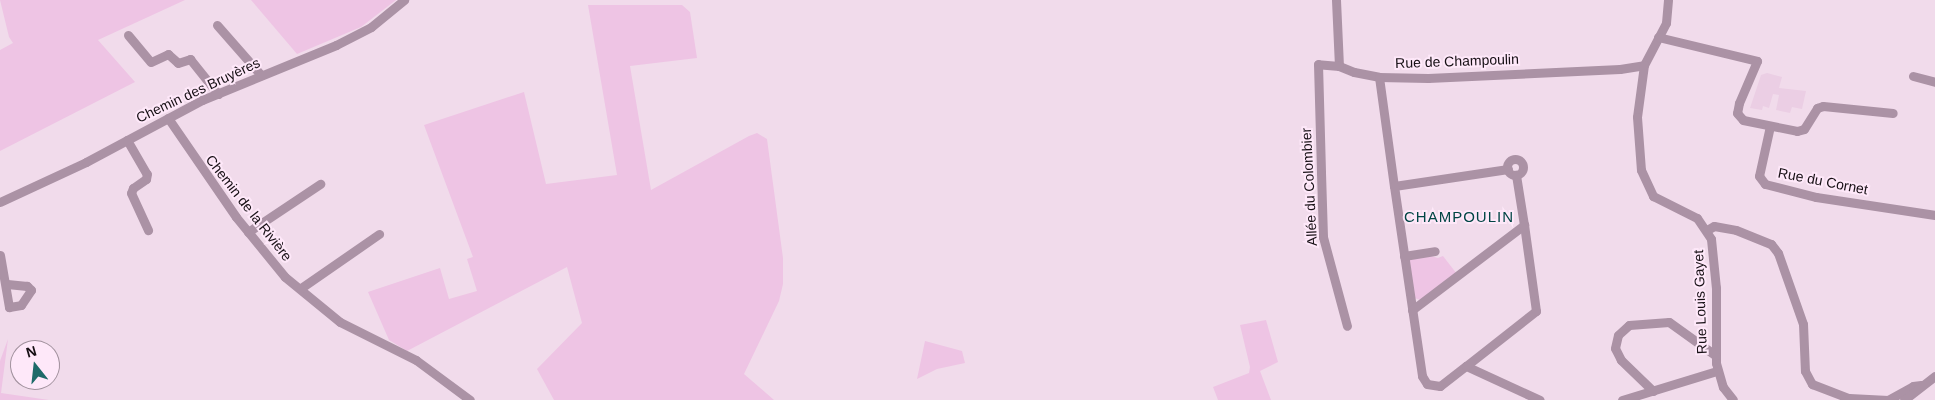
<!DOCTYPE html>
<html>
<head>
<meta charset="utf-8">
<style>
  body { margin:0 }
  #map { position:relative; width:1935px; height:400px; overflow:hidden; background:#f1dbeb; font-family:Helvetica,sans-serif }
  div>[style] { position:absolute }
  .built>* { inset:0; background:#ebcee4 }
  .green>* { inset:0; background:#eec4e4 }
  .minor>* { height:9px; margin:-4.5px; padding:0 4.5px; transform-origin:4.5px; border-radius:4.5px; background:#ab92a5 }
  .minor>.ring { margin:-4.5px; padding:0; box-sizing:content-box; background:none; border:9px solid #ab92a5; border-radius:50% }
  span { translate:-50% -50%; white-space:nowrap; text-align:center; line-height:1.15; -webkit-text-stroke:4px #fee8f9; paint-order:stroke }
  .street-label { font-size:14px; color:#160f14 }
  .neighbourhood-label { font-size:15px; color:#014544; letter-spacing:1px }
  .north { position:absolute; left:10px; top:340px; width:50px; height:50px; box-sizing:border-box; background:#fee8f9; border:1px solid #a1919d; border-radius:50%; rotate:344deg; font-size:14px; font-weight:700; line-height:20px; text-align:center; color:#160f14 }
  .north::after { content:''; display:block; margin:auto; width:18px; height:22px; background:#1e6a69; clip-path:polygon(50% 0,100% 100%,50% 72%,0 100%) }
</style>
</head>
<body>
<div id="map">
  <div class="built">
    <div style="clip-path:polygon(1767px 73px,1782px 77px,1779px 88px,1806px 91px,1802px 109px,1792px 107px,1790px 113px,1776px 110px,1779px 95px,1773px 94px,1769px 108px,1763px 106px,1762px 110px,1750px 108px,1761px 75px)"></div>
  </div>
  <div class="green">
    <div style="clip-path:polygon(0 0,185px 0,98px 40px,135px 82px,0 151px,0 50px,13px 43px,9px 37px)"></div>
    <div style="clip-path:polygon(251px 0,396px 0,361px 27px,297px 54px)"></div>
    <div style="clip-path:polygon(588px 5px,682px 5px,690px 12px,697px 58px,630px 66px,651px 190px,749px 136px,757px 133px,767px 139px,783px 258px,783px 284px,779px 301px,744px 374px,774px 400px,554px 400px,537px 369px,582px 323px,567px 267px,407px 351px,389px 340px,368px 292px,440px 268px,449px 299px,477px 291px,467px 259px,473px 257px,424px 125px,524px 92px,546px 184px,617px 175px)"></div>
    <div style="clip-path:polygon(1427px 255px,1438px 258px,1443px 256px,1457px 274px,1421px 300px,1414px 298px,1409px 258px)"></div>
    <div style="clip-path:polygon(1266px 320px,1278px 362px,1260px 371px,1271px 400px,1218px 400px,1213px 387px,1249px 373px,1250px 367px,1240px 325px)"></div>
    <div style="clip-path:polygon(8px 339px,1px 393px,49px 400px,0 400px,0 361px)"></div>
    <div style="clip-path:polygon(925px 341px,962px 351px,965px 363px,937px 369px,917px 379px)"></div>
  </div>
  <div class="minor">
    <div style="left:1336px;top:0;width:66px;rotate:87.4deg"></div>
    <div style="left:1339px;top:66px;width:16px;rotate:22deg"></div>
    <div style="left:1354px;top:72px;width:25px;rotate:11deg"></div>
    <div style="left:1379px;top:77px;width:49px;rotate:1.2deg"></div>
    <div style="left:1428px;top:78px;width:192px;rotate:-2.7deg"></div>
    <div style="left:1620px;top:69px;width:24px;rotate:-9deg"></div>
    <div style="left:1668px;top:0;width:23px;rotate:95deg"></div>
    <div style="left:1666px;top:23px;width:47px;rotate:117.6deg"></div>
    <div style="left:1644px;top:65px;width:52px;rotate:97.7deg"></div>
    <div style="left:1637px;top:117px;width:53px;rotate:85.7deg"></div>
    <div style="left:1641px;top:170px;width:29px;rotate:65deg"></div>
    <div style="left:1653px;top:196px;width:49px;rotate:26.6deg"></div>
    <div style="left:1697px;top:218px;width:25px;rotate:56deg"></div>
    <div style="left:1711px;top:239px;width:49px;rotate:84.2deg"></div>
    <div style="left:1716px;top:288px;width:75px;rotate:90deg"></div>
    <div style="left:1716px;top:363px;width:25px;rotate:74deg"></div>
    <div style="left:1723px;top:387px;width:16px;rotate:52deg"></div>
    <div style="left:217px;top:25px;width:67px;rotate:48.7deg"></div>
    <div style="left:128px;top:35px;width:35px;rotate:50deg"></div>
    <div style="left:151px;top:62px;width:19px;rotate:-25deg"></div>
    <div style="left:168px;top:54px;width:13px;rotate:42deg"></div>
    <div style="left:178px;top:63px;width:13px;rotate:-18deg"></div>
    <div style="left:190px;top:59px;width:45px;rotate:51.3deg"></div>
    <div style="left:1658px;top:37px;width:102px;rotate:13.6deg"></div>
    <div style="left:1757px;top:61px;width:46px;rotate:113.2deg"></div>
    <div style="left:1739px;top:103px;width:10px;rotate:101deg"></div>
    <div style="left:1737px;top:113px;width:9px;rotate:49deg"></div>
    <div style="left:1743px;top:120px;width:55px;rotate:11.5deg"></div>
    <div style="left:1797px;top:131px;width:7px;rotate:-16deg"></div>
    <div style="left:1804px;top:129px;width:25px;rotate:-58deg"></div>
    <div style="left:1817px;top:108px;width:6px;rotate:-18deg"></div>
    <div style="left:1823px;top:106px;width:70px;rotate:5.7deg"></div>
    <div style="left:1339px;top:66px;width:21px;rotate:-175deg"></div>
    <div style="left:1318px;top:64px;width:109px;rotate:88.4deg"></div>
    <div style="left:1321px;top:173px;width:64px;rotate:88.2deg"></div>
    <div style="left:1323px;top:237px;width:92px;rotate:74.9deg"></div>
    <div style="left:1913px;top:76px;width:23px;rotate:15deg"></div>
    <div style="left:1379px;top:77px;width:110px;rotate:82.2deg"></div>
    <div style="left:168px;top:118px;width:120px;rotate:55.5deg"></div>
    <div style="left:236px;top:217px;width:77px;rotate:50.8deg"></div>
    <div style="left:285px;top:277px;width:71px;rotate:39.3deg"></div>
    <div style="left:340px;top:322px;width:85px;rotate:26.6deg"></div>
    <div style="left:416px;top:360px;width:67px;rotate:36.5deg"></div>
    <div style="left:1770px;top:126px;width:51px;rotate:102.4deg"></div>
    <div style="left:1759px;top:176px;width:10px;rotate:53deg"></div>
    <div style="left:1765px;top:184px;width:53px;rotate:14.3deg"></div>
    <div style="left:1816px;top:197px;width:120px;rotate:8.6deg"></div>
    <div style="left:127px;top:140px;width:39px;rotate:60deg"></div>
    <div style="left:147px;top:174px;width:5px;rotate:101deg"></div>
    <div style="left:146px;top:179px;width:16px;rotate:145deg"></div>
    <div style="left:133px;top:188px;width:5px;rotate:112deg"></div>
    <div style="left:131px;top:193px;width:41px;rotate:65.3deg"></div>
    <div class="ring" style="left:1507px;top:159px;width:7px;height:7px"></div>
    <div style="left:1508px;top:169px;width:115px;rotate:171.5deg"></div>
    <div style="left:1394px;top:186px;width:192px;rotate:81.6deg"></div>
    <div style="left:1422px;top:376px;width:9px;rotate:58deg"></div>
    <div style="left:1427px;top:384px;width:13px;rotate:9deg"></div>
    <div style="left:1440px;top:386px;width:33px;rotate:-38deg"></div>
    <div style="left:1466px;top:366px;width:81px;rotate:24.7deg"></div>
    <div style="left:0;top:202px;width:95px;rotate:-24.9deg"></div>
    <div style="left:86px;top:162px;width:132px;rotate:-28.1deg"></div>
    <div style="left:202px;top:100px;width:145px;rotate:-22.3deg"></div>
    <div style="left:336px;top:45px;width:39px;rotate:-27deg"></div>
    <div style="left:371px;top:27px;width:43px;rotate:-39.3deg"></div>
    <div style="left:1707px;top:230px;width:8px;rotate:-30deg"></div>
    <div style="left:1714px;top:226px;width:22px;rotate:10deg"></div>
    <div style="left:1736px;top:230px;width:38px;rotate:22deg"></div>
    <div style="left:1771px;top:244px;width:11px;rotate:52deg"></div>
    <div style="left:1778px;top:253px;width:75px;rotate:70.6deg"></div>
    <div style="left:1803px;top:324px;width:47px;rotate:87.6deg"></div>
    <div style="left:1805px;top:371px;width:15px;rotate:62deg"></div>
    <div style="left:1812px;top:384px;width:40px;rotate:21deg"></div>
    <div style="left:1849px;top:398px;width:39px;rotate:3deg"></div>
    <div style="left:1888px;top:400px;width:29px;rotate:-29deg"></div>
    <div style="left:1913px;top:386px;width:8px;rotate:-7deg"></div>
    <div style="left:248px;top:232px;width:87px;rotate:-33.7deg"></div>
    <div style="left:0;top:255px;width:53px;rotate:80.2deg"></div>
    <div style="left:9px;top:307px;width:12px;rotate:-9deg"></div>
    <div style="left:21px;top:305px;width:18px;rotate:-56deg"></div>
    <div style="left:31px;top:290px;width:6px;rotate:-135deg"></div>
    <div style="left:27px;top:286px;width:20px;rotate:-174deg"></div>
    <div style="left:1404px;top:256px;width:31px;rotate:-9deg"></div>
    <div style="left:301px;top:288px;width:95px;rotate:-34.7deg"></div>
    <div style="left:1412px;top:310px;width:141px;rotate:-37.2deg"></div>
    <div style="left:1524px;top:225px;width:51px;rotate:-99.1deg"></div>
    <div style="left:1466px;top:366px;width:89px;rotate:-38.2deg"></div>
    <div style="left:1536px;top:311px;width:87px;rotate:-97.9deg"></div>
    <div style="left:1653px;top:391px;width:45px;rotate:-135.9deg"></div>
    <div style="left:1621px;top:360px;width:13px;rotate:-117deg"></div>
    <div style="left:1615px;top:348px;width:13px;rotate:-77deg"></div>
    <div style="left:1618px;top:335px;width:15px;rotate:-42deg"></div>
    <div style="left:1629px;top:325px;width:40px;rotate:-4.3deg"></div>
    <div style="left:1669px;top:322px;width:57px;rotate:35.7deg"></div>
    <div style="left:1622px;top:400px;width:99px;rotate:-17deg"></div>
    <div style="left:1904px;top:400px;width:39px;rotate:-38deg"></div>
  </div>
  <div class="street-label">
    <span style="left:1457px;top:61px;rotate:-2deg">Rue de Champoulin</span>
    <span style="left:198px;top:90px;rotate:-25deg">Chemin des Bruyères</span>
    <span style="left:1823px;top:181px;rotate:11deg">Rue du Cornet</span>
    <span style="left:1309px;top:187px;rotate:-93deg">Allée du Colombier</span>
    <span style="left:249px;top:208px;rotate:52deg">Chemin de la Rivière</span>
    <span style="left:1700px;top:302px;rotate:-92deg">Rue Louis Gayet</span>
  </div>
  <div class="neighbourhood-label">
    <span style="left:1459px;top:217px">CHAMPOULIN</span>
  </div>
  <div class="north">N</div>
</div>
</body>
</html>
